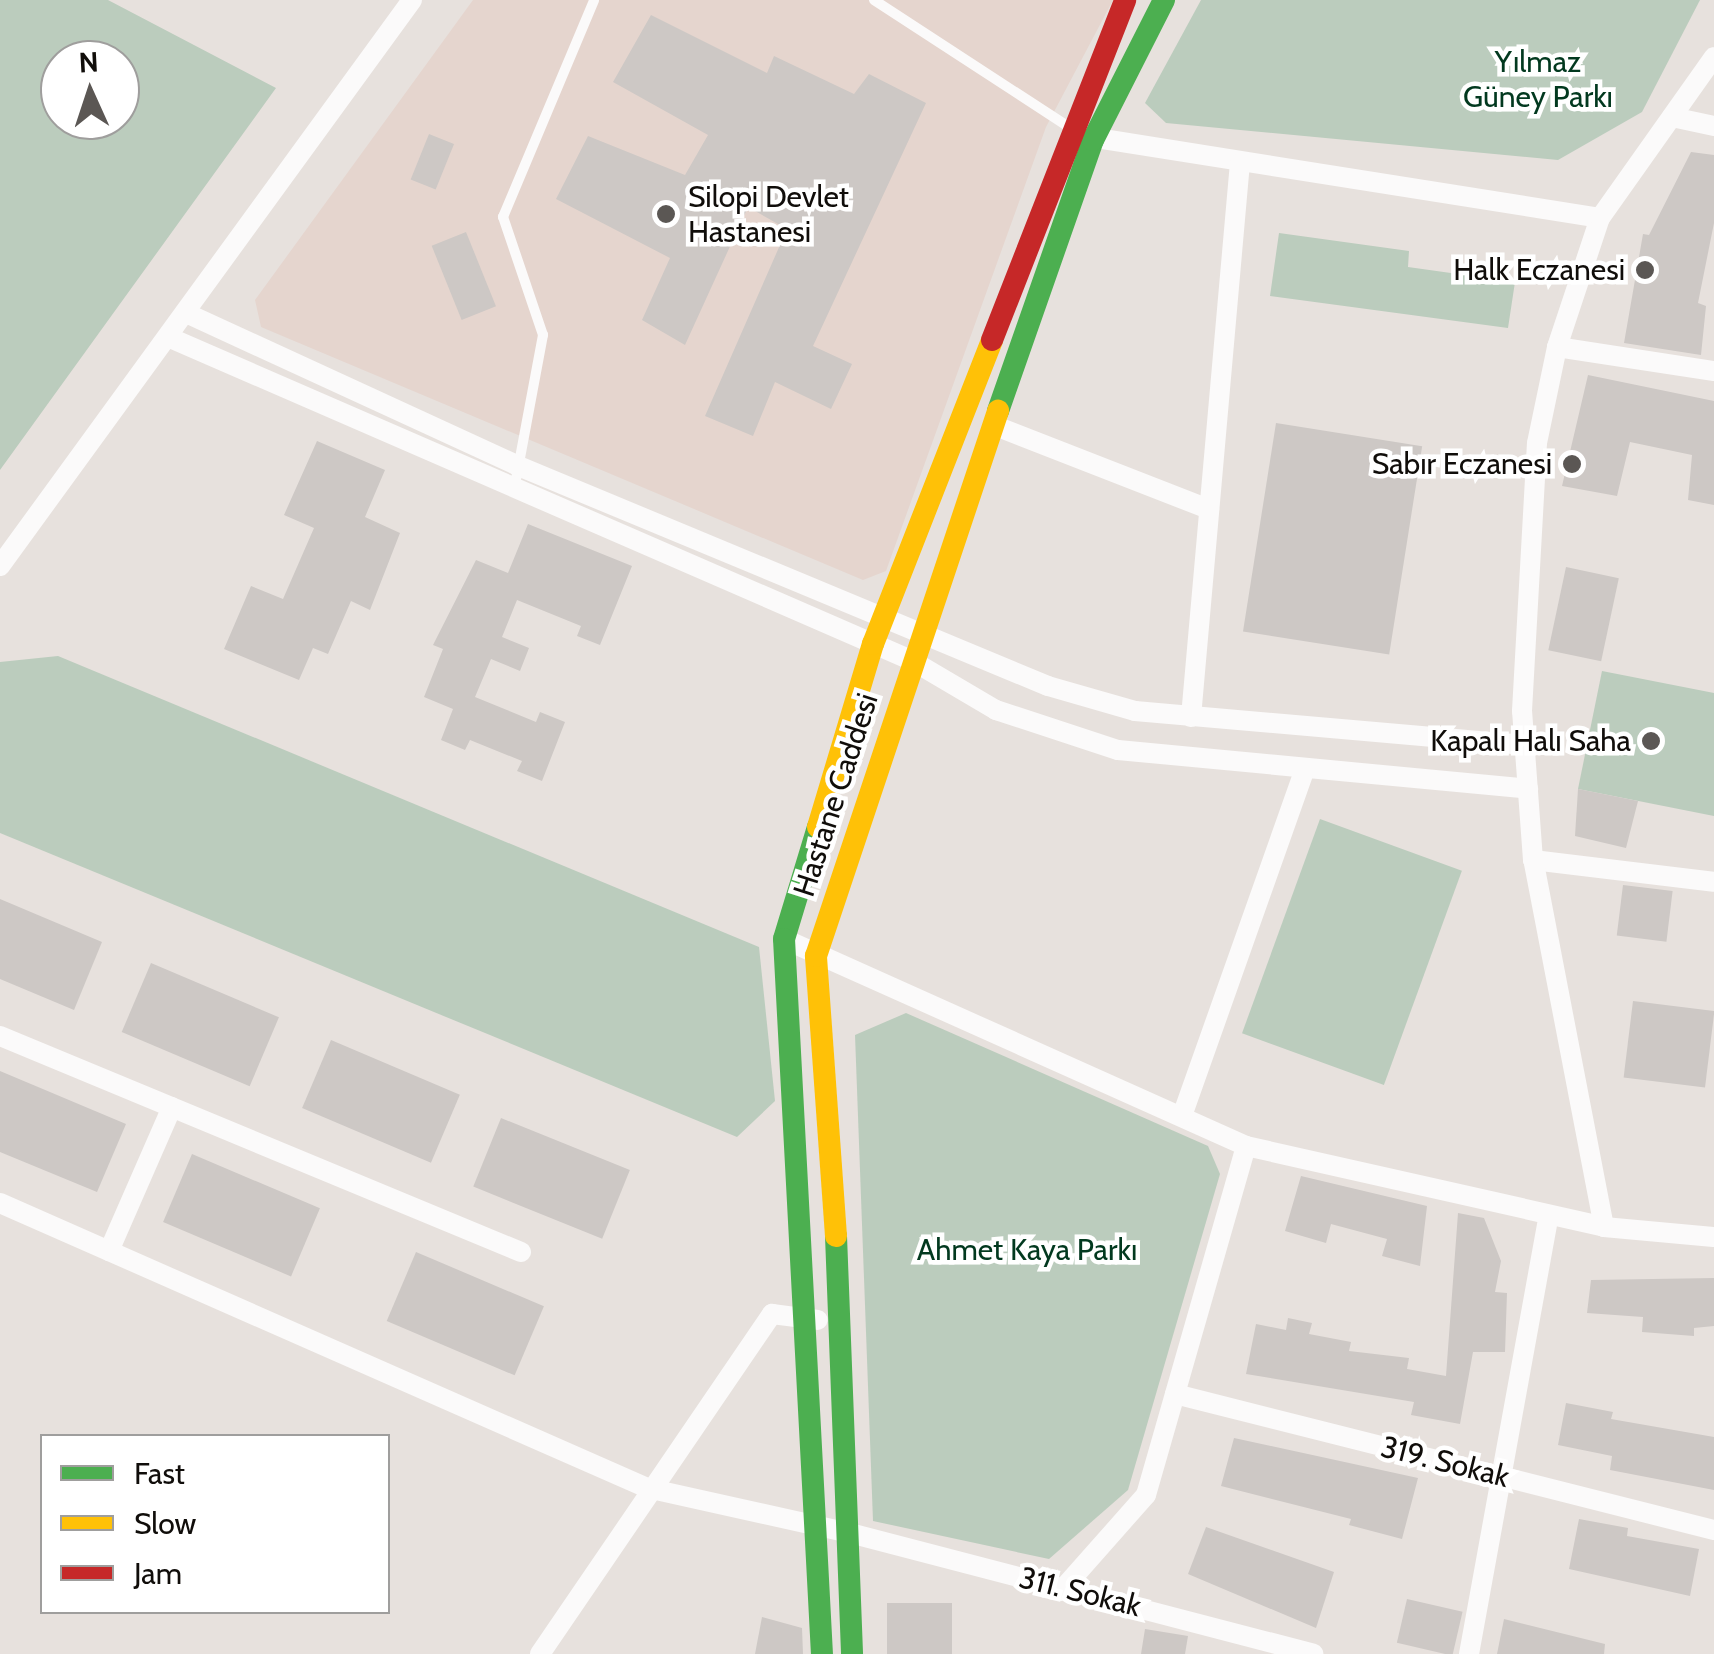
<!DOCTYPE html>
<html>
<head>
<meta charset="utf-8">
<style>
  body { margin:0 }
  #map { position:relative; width:1714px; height:1654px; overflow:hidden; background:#e7e1dd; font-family:Cabin,sans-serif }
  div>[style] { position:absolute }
  .medical>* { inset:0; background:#e5d5ce }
  .green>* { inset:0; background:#bbccbd; transform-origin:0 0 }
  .building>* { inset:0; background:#cdc8c5; transform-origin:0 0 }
  .lane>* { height:10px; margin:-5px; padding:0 5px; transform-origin:5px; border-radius:5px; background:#fbfafa }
  .street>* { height:20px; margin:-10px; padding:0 10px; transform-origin:10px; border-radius:10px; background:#fbfafa }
  .fast>* { height:22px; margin:-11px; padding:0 11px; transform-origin:11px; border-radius:11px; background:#4caf50 }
  .slow>* { height:22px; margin:-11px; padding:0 11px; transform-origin:11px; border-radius:11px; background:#ffc107 }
  .jam>* { height:22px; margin:-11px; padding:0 11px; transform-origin:11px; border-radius:11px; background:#c62828 }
  .dots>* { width:28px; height:28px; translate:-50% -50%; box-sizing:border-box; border:5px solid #fff; border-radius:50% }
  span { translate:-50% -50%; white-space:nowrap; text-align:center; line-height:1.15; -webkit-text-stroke:9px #fff; paint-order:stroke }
  .park-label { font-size:30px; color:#02391f }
  .poi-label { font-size:30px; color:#100d0a }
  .left { translate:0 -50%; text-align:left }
  .right { translate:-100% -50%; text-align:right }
  .street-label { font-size:30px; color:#100d0a }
  .legend { position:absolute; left:40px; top:1434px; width:350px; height:180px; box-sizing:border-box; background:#fff; border:2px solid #9f9e9d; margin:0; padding:12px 18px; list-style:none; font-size:30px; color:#100d0a }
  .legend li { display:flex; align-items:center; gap:20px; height:50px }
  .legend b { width:50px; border:2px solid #9f9e9d }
  .north { position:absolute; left:40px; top:40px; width:100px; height:100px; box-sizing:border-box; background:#fff; border:2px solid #9f9e9d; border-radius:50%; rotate:357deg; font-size:28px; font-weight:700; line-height:40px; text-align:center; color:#100d0a }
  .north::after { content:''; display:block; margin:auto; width:35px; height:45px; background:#5b5754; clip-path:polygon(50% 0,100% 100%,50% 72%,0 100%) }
</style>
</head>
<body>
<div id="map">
  <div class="medical">
    <div style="clip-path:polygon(473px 0,1113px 0,1046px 127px,886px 571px,863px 580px,261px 327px,255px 300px)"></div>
  </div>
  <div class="green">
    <div style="clip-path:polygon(evenodd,0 0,108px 0,276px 88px,0 470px,0 0,60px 60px,120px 60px,120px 120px,60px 120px,60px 60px)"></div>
    <div style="clip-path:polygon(1201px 0,1700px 0,1642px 112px,1558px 160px,1166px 123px,1145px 103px)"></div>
    <div style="clip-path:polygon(1279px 233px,1409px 251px,1408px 267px,1515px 282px,1508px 328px,1270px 296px)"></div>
    <div style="clip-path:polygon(58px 656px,759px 947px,775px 1101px,737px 1137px,0 833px,0 662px)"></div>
    <div style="clip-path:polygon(1602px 671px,1714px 693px,1714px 816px,1578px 789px)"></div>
    <div style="left:1320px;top:819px;width:151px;height:228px;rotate:20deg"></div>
    <div style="clip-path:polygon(906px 1013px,1208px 1146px,1220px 1174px,1128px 1490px,1049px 1559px,873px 1521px,855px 1035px)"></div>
  </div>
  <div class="building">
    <div style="clip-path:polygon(651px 15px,767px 73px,774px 56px,854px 94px,869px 74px,926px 103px,813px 346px,852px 364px,831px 409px,775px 382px,753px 436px,705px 416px,787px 229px,748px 207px,685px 345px,642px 320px,670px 258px,556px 199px,588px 136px,685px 175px,708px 135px,613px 82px)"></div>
    <div style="left:429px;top:134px;width:27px;height:49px;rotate:22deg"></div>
    <div style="clip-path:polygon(1691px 152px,1714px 155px,1714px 223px,1698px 303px,1706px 306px,1701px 355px,1624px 343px,1643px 234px,1649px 235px)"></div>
    <div style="left:466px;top:232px;width:80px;height:37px;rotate:68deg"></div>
    <div style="clip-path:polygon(1588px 375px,1714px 401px,1714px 505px,1688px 500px,1692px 455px,1630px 442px,1617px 496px,1562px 486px)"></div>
    <div style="left:1276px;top:423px;width:148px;height:211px;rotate:9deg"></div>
    <div style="clip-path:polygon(317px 441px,385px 470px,365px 517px,400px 533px,370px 610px,351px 601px,328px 654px,313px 648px,299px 680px,224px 649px,251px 586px,283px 599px,314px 528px,284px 515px)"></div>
    <div style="clip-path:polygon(528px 524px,632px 566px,600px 645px,577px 636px,581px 626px,517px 600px,502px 637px,529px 648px,520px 671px,491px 659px,475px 697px,536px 722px,540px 712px,565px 722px,542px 781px,517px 771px,522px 761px,470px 740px,465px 750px,441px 740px,453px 709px,424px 697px,443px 649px,433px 645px,476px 560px,508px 573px)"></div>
    <div style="left:1566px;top:567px;width:54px;height:85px;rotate:12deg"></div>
    <div style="clip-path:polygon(1578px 789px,1638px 801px,1626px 848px,1575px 836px)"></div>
    <div style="left:1623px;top:885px;width:50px;height:51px;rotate:7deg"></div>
    <div style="clip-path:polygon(0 899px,102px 942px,74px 1010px,0 979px)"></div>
    <div style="left:151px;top:963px;width:139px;height:75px;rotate:23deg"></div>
    <div style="left:1633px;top:1001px;width:82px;height:77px;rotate:7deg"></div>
    <div style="left:331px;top:1040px;width:140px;height:74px;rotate:23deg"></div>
    <div style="clip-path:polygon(0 1071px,126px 1124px,97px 1192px,0 1152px)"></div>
    <div style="left:501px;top:1118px;width:139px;height:74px;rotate:22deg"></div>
    <div style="left:192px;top:1154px;width:139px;height:74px;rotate:23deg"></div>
    <div style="clip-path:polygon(1301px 1176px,1427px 1206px,1420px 1266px,1382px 1256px,1387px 1239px,1331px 1224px,1326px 1243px,1285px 1231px)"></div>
    <div style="clip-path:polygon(1458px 1213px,1484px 1218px,1501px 1261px,1495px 1292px,1507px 1293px,1505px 1352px,1473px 1352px,1460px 1424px,1411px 1415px,1414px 1402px,1246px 1374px,1256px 1324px,1286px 1330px,1288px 1318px,1312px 1323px,1309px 1334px,1351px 1342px,1349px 1351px,1409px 1358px,1407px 1369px,1446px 1376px)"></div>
    <div style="left:416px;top:1252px;width:139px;height:75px;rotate:23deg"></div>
    <div style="clip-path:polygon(1714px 1278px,1714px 1326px,1694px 1328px,1694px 1336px,1642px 1332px,1643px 1317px,1587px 1313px,1591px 1280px)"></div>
    <div style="clip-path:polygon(1566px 1403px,1613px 1412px,1611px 1419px,1714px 1437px,1714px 1490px,1610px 1470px,1612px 1456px,1558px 1445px)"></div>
    <div style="clip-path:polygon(1234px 1438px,1418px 1478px,1402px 1539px,1349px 1525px,1351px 1519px,1221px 1486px)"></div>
    <div style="clip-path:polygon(1579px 1519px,1628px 1528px,1627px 1536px,1699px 1549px,1690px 1596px,1569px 1569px)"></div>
    <div style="clip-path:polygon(1206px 1527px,1334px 1572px,1316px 1628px,1188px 1574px)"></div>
    <div style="left:1407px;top:1599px;width:57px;height:45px;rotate:13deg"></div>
    <div style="left:887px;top:1603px;width:65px;height:51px"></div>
    <div style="clip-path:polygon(762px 1617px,802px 1628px,803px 1654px,755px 1654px)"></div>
    <div style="clip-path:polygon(1504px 1619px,1605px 1644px,1604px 1654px,1497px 1654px)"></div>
    <div style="clip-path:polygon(1145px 1629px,1188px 1636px,1185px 1654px,1141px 1654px)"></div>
  </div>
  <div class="lane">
    <div style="left:874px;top:0;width:234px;rotate:33.1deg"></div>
    <div style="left:514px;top:490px;width:158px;rotate:-79.4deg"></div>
    <div style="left:543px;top:335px;width:125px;rotate:-108.7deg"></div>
    <div style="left:503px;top:217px;width:235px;rotate:-67.2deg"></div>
  </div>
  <div class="street">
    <div style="left:1672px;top:117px;width:43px;rotate:12.1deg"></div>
    <div style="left:1084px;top:136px;width:522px;rotate:9.03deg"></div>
    <div style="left:186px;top:313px;width:363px;rotate:24.7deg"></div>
    <div style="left:516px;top:465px;width:576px;rotate:22.56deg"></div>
    <div style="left:1048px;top:686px;width:91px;rotate:16deg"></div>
    <div style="left:1135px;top:711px;width:391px;rotate:5deg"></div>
    <div style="left:168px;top:337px;width:810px;rotate:23.5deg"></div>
    <div style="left:911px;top:660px;width:99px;rotate:30.5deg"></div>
    <div style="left:996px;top:710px;width:128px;rotate:18.2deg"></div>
    <div style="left:1118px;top:750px;width:412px;rotate:5.4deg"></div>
    <div style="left:1557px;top:347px;width:159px;rotate:8.7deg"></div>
    <div style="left:993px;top:425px;width:232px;rotate:21.3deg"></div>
    <div style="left:0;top:566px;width:700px;rotate:-53.95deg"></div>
    <div style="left:1191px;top:717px;width:556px;rotate:-84.95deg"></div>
    <div style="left:1533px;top:860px;width:182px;rotate:6.9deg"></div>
    <div style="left:784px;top:939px;width:506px;rotate:24.13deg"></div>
    <div style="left:1246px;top:1146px;width:367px;rotate:12.7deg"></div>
    <div style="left:1604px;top:1227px;width:110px;rotate:5.2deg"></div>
    <div style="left:0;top:1036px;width:564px;rotate:22.52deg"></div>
    <div style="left:1182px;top:1116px;width:369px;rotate:-70.5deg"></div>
    <div style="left:0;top:1203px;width:707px;rotate:23.77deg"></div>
    <div style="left:647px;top:1488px;width:204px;rotate:12.5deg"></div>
    <div style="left:846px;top:1532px;width:483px;rotate:14.6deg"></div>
    <div style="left:1604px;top:1227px;width:374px;rotate:-100.9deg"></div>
    <div style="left:1533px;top:860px;width:149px;rotate:-94.2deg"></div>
    <div style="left:1522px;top:711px;width:268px;rotate:-86.8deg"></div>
    <div style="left:1537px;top:443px;width:98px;rotate:-78.2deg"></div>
    <div style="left:1557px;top:347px;width:136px;rotate:-71.6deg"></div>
    <div style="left:1600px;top:218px;width:197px;rotate:-54.7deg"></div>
    <div style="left:109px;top:1251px;width:157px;rotate:-66.4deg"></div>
    <div style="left:1175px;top:1394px;width:556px;rotate:14.16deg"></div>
    <div style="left:1061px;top:1591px;width:128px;rotate:-48.5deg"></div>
    <div style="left:1146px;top:1495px;width:363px;rotate:-74deg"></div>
    <div style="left:540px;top:1654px;width:412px;rotate:-55.7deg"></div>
    <div style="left:772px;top:1314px;width:46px;rotate:7.4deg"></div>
    <div style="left:1469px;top:1654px;width:446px;rotate:-79.7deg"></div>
  </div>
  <div class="fast">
    <div style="left:998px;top:411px;width:287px;rotate:-70.7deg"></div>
    <div style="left:1093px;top:140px;width:157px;rotate:-63.1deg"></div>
    <div style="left:818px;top:827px;width:117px;rotate:106.9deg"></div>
    <div style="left:784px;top:939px;width:716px;rotate:86.96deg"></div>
    <div style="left:836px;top:1236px;width:418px;rotate:87.8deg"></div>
  </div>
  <div class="slow">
    <div style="left:818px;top:827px;width:191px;rotate:-73.3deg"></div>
    <div style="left:873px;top:644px;width:326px;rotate:-68.6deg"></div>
    <div style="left:836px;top:1236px;width:281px;rotate:-94.1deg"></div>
    <div style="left:816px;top:956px;width:575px;rotate:-71.53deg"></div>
  </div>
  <div class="jam">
    <div style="left:992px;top:340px;width:365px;rotate:-68.6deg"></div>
  </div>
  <div class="dots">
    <div style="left:666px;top:214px;background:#5b5754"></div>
    <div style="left:1645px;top:270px;background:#5b5754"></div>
    <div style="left:1572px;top:464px;background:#5b5754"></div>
    <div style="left:1651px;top:741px;background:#5b5754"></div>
  </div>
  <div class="park-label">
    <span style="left:1538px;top:79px">Yılmaz<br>Güney Parkı</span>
    <span style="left:1027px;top:1250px">Ahmet Kaya Parkı</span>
  </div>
  <div class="poi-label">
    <span class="left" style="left:688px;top:214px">Silopi Devlet<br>Hastanesi</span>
    <span class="right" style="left:1625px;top:270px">Halk Eczanesi</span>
    <span class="right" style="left:1552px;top:464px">Sabır Eczanesi</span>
    <span class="right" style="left:1631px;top:741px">Kapalı Halı Saha</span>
  </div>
  <div class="street-label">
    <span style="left:836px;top:795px;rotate:-72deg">Hastane Caddesi</span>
    <span style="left:1445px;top:1462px;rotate:14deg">319. Sokak</span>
    <span style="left:1080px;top:1592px;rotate:14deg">311. Sokak</span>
  </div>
  <ul class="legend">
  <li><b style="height:12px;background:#4caf50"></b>Fast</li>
  <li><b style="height:12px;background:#ffc107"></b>Slow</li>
  <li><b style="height:12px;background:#c62828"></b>Jam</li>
  </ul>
  <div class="north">N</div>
</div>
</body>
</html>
